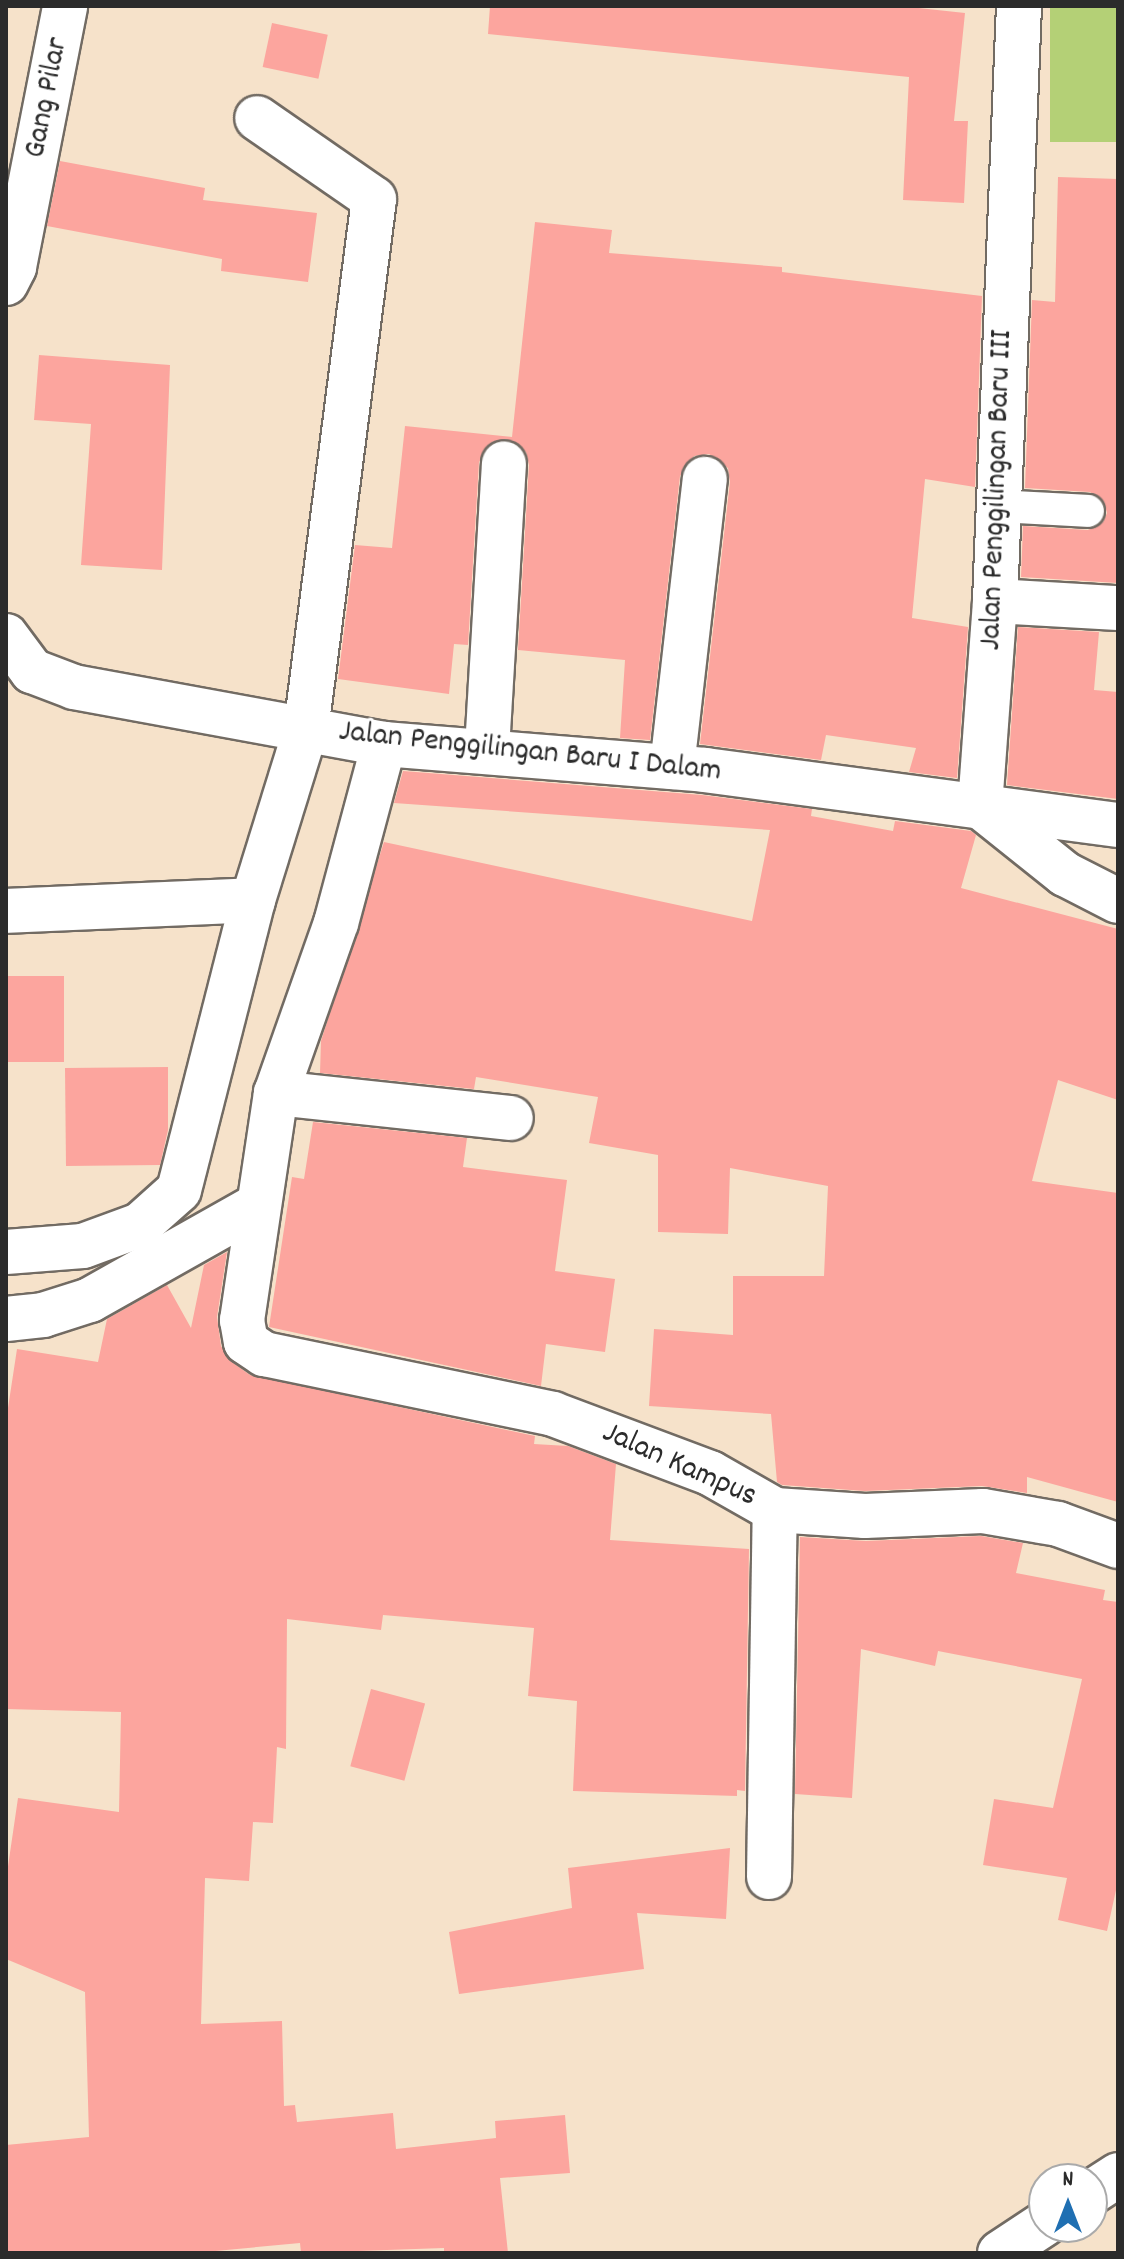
<!DOCTYPE html>
<html>
<head>
<meta charset="utf-8">
<style>
  body { margin:0 }
  #map { position:relative; width:1124px; height:2259px; overflow:hidden; background:#f6e2ca; font-family:Dekko,sans-serif }
  div>[style] { position:absolute }
  .green>* { inset:0; background:#b4d076; transform-origin:0 0 }
  .building>* { inset:0; background:#fca59e; transform-origin:0 0 }
  .roads { filter:drop-shadow(2px 0 #726b63) drop-shadow(-2px 0 #726b63) drop-shadow(0 2px #726b63) drop-shadow(0 -2px #726b63) }
  .lane>* { height:32px; margin:-16px; padding:0 16px; transform-origin:16px; border-radius:16px; background:#fff }
  .street>* { height:44px; margin:-22px; padding:0 22px; transform-origin:22px; border-radius:22px; background:#fff }
  span { translate:-50% -50%; white-space:nowrap; text-align:center; line-height:1.15; -webkit-text-stroke:6px #fff; paint-order:stroke }
  .street-label { font-size:32px; color:#2b2b2b }
  .frame { position:absolute; inset:0; border:8px solid #2b2b2b; pointer-events:none }
  .north { position:absolute; left:1028px; top:2163px; width:80px; height:80px; box-sizing:border-box; background:#fff; border:2px solid #aaa; border-radius:50%; rotate:0deg; font-size:22px; font-weight:700; line-height:32px; text-align:center; color:#2b2b2b }
  .north::after { content:''; display:block; margin:auto; width:28px; height:36px; background:#1f6fb2; clip-path:polygon(50% 0,100% 100%,50% 72%,0 100%) }
</style>
</head>
<body>
<div id="map">
  <div class="green">
    <div style="left:1050px;top:6px;width:68px;height:136px"></div>
  </div>
  <div class="building">
    <div style="clip-path:polygon(490px 6px,900px 6px,965px 13px,954px 121px,968px 121px,964px 203px,903px 200px,909px 77px,488px 34px)"></div>
    <div style="left:272px;top:23px;width:57px;height:45px;rotate:12deg"></div>
    <div style="clip-path:polygon(60px 161px,205px 188px,203px 200px,317px 213px,308px 282px,221px 271px,222px 259px,47px 226px)"></div>
    <div style="clip-path:polygon(1058px 177px,1118px 179px,1118px 583px,1021px 577px,1023px 526px,1088px 530px,1103px 522px,1107px 513px,1104px 502px,1090px 492px,1025px 488px,1032px 300px,1055px 302px)"></div>
    <div style="clip-path:polygon(535px 222px,612px 230px,609px 253px,782px 267px,782px 272px,982px 296px,975px 487px,925px 479px,912px 618px,968px 627px,957px 778px,909px 772px,916px 748px,826px 735px,821px 760px,700px 744px,730px 482px,728px 468px,709px 454px,694px 456px,680px 476px,650px 740px,620px 738px,625px 660px,518px 650px,529px 465px,526px 452px,506px 439px,492px 442px,479px 462px,468px 645px,454px 644px,449px 694px,338px 679px,355px 545px,392px 548px,405px 426px,512px 437px)"></div>
    <div style="clip-path:polygon(39px 355px,170px 365px,162px 570px,81px 565px,91px 424px,34px 420px)"></div>
    <div style="clip-path:polygon(1018px 627px,1099px 632px,1094px 690px,1118px 692px,1118px 799px,1007px 785px)"></div>
    <div style="clip-path:polygon(403px 771px,702px 795px,812px 809px,811px 816px,893px 831px,895px 821px,971px 831px,976px 835px,961px 888px,1118px 929px,1118px 1100px,1058px 1080px,1032px 1181px,1118px 1193px,1118px 1502px,1027px 1477px,1027px 1493px,982px 1486px,865px 1491px,782px 1485px,777px 1482px,771px 1414px,649px 1406px,654px 1329px,733px 1335px,733px 1276px,824px 1276px,828px 1186px,730px 1168px,728px 1234px,658px 1232px,658px 1155px,589px 1143px,598px 1097px,476px 1077px,474px 1089px,320px 1073px,321px 1041px,384px 842px,752px 921px,770px 830px,394px 803px)"></div>
    <div style="left:6px;top:976px;width:58px;height:86px"></div>
    <div style="clip-path:polygon(168px 1067px,168px 1130px,160px 1165px,66px 1166px,65px 1068px)"></div>
    <div style="clip-path:polygon(313px 1122px,467px 1138px,463px 1167px,567px 1180px,555px 1271px,615px 1279px,605px 1352px,546px 1344px,541px 1386px,269px 1327px,292px 1177px,304px 1179px)"></div>
    <div style="clip-path:polygon(227px 1252px,217px 1317px,221px 1346px,232px 1362px,250px 1375px,535px 1436px,534px 1444px,568px 1446px,616px 1464px,610px 1540px,749px 1549px,745px 1791px,737px 1790px,737px 1796px,573px 1791px,577px 1701px,528px 1696px,534px 1628px,383px 1615px,381px 1630px,287px 1619px,286px 1749px,277px 1747px,273px 1823px,253px 1822px,249px 1881px,205px 1878px,201px 2024px,282px 2021px,284px 2106px,295px 2105px,297px 2122px,393px 2113px,396px 2149px,496px 2138px,495px 2121px,565px 2115px,570px 2173px,500px 2178px,508px 2253px,444px 2253px,444px 2248px,301px 2253px,300px 2243px,194px 2253px,6px 2253px,6px 2145px,89px 2137px,85px 1992px,6px 1959px,6px 1880px,18px 1798px,119px 1812px,121px 1712px,6px 1709px,6px 1421px,17px 1349px,98px 1362px,107px 1319px,167px 1285px,191px 1328px,204px 1265px)"></div>
    <div style="clip-path:polygon(981px 1536px,1023px 1543px,1016px 1573px,1105px 1590px,1103px 1600px,1118px 1602px,1118px 1881px,1107px 1931px,1058px 1920px,1067px 1878px,983px 1865px,994px 1799px,1053px 1808px,1082px 1679px,938px 1651px,935px 1666px,861px 1649px,852px 1798px,795px 1794px,800px 1537px,866px 1541px)"></div>
    <div style="left:371px;top:1689px;width:56px;height:80px;rotate:15deg"></div>
    <div style="clip-path:polygon(730px 1848px,726px 1919px,637px 1913px,644px 1969px,459px 1994px,449px 1932px,572px 1908px,568px 1868px)"></div>
  </div>
  <div class="roads">
    <div class="lane">
      <div style="left:997px;top:506px;width:91px;rotate:3.1deg"></div>
    </div>
    <div class="street">
      <div style="left:6px;top:283px;width:18px;rotate:-63deg"></div>
      <div style="left:14px;top:267px;width:266px;rotate:-78.9deg"></div>
      <div style="left:995px;top:601px;width:123px;rotate:3.3deg"></div>
      <div style="left:6px;top:636px;width:44px;rotate:53.4deg"></div>
      <div style="left:32px;top:671px;width:45px;rotate:20.9deg"></div>
      <div style="left:74px;top:687px;width:315px;rotate:10.4deg"></div>
      <div style="left:384px;top:744px;width:322px;rotate:4.6deg"></div>
      <div style="left:705px;top:770px;width:417px;rotate:7.6deg"></div>
      <div style="left:384px;top:744px;width:185px;rotate:105deg"></div>
      <div style="left:336px;top:923px;width:180px;rotate:109.4deg"></div>
      <div style="left:276px;top:1093px;width:230px;rotate:98.5deg"></div>
      <div style="left:242px;top:1320px;width:22px;rotate:80deg"></div>
      <div style="left:246px;top:1342px;width:22px;rotate:34deg"></div>
      <div style="left:264px;top:1354px;width:295px;rotate:11.7deg"></div>
      <div style="left:553px;top:1414px;width:168px;rotate:20.6deg"></div>
      <div style="left:710px;top:1473px;width:75px;rotate:29.6deg"></div>
      <div style="left:775px;top:1510px;width:90px;rotate:3.8deg"></div>
      <div style="left:865px;top:1516px;width:118px;rotate:-2.4deg"></div>
      <div style="left:983px;top:1511px;width:76px;rotate:9.8deg"></div>
      <div style="left:1058px;top:1524px;width:64px;rotate:20.1deg"></div>
      <div style="left:487px;top:749px;width:286px;rotate:-86.6deg"></div>
      <div style="left:672px;top:767px;width:290px;rotate:-83.5deg"></div>
      <div style="left:980px;top:806px;width:206px;rotate:-85.8deg"></div>
      <div style="left:995px;top:601px;width:595px;rotate:-87.69deg"></div>
      <div style="left:980px;top:806px;width:109px;rotate:38.7deg"></div>
      <div style="left:1065px;top:874px;width:59px;rotate:27deg"></div>
      <div style="left:6px;top:911px;width:247px;rotate:-2.5deg"></div>
      <div style="left:276px;top:1093px;width:236px;rotate:6.1deg"></div>
      <div style="left:6px;top:1252px;width:77px;rotate:-4.5deg"></div>
      <div style="left:83px;top:1246px;width:61px;rotate:-20.2deg"></div>
      <div style="left:140px;top:1225px;width:52px;rotate:-41.9deg"></div>
      <div style="left:179px;top:1190px;width:299px;rotate:-75.7deg"></div>
      <div style="left:253px;top:900px;width:179px;rotate:-72.8deg"></div>
      <div style="left:306px;top:729px;width:534px;rotate:-82.69deg"></div>
      <div style="left:374px;top:199px;width:142px;rotate:-145.3deg"></div>
      <div style="left:6px;top:1319px;width:37px;rotate:-6deg"></div>
      <div style="left:43px;top:1315px;width:49px;rotate:-17.7deg"></div>
      <div style="left:90px;top:1300px;width:192px;rotate:-29.4deg"></div>
      <div style="left:769px;top:1877px;width:367px;rotate:-89.1deg"></div>
      <div style="left:1092px;top:2192px;width:31px;rotate:-33deg"></div>
      <div style="left:1000px;top:2253px;width:53px;rotate:-33.4deg"></div>
    </div>
  </div>
  <div class="street-label">
    <span style="left:48px;top:98px;rotate:-79deg">Gang Pilar</span>
    <span style="left:998px;top:490px;rotate:-88deg">Jalan Penggilingan Baru III</span>
    <span style="left:530px;top:753px;rotate:6deg">Jalan Penggilingan Baru I Dalam</span>
    <span style="left:679px;top:1466px;rotate:24deg">Jalan Kampus</span>
  </div>
  <div class="frame"></div>
  <div class="north">N</div>
</div>
</body>
</html>
